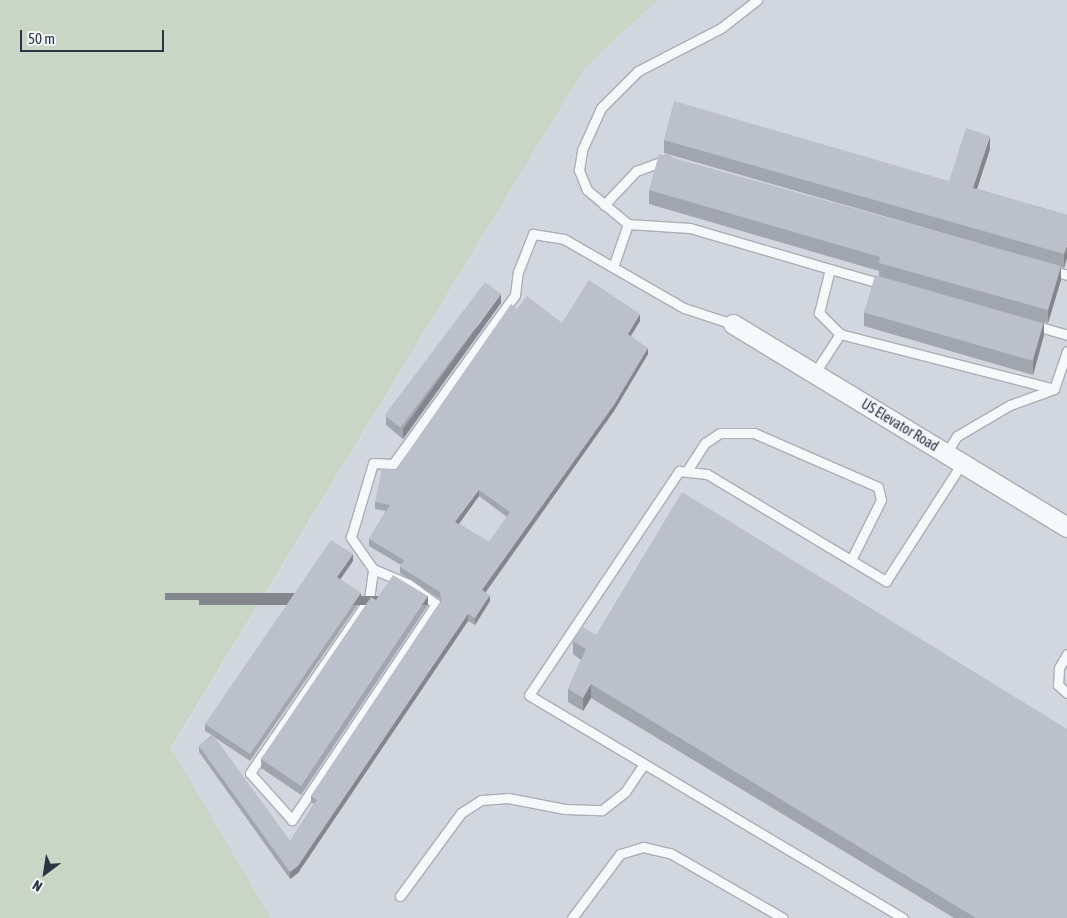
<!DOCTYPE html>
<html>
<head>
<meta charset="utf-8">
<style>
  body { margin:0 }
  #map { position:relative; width:1067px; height:918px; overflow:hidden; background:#e4e7ec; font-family:"Asap Condensed",sans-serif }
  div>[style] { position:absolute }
  .built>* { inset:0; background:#d2d6de }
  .green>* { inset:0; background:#c9d6c5 }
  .roads { filter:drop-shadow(1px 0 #a9aeb7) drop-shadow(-1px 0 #a9aeb7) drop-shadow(0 1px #a9aeb7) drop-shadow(0 -1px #a9aeb7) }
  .lane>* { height:9px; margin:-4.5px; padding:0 4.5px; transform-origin:4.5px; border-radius:4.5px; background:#f7f8fa }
  .street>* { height:19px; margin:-9.5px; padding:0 9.5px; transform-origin:9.5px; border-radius:9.5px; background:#f7f8fa }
  .wall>* { inset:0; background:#a1a5ae }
  .shaded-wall>* { inset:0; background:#83868d; transform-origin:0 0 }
  .building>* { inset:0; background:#bbc0ca; transform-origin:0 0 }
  span { translate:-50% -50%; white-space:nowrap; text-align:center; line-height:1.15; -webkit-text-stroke:4px #f4f6f9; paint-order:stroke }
  .street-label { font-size:14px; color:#2b3445 }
  .north { position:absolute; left:20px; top:848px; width:50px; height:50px; -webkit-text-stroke:4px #f4f6f9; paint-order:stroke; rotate:211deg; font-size:14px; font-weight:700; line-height:20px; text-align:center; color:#2b3445 }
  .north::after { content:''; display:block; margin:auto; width:18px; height:22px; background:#2b3445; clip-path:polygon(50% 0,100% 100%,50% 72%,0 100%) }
  .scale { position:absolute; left:20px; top:30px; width:144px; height:22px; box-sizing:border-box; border:2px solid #2b3445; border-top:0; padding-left:6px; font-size:15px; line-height:18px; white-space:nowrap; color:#2b3445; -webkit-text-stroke:4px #f4f6f9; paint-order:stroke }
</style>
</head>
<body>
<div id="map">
  <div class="built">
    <div style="clip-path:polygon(658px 0,1067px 0,1067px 918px,271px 918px,171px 749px,585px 68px)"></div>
  </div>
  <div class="green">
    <div style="clip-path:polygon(0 0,658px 0,585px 68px,171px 748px,271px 918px,0 918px)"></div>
  </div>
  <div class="roads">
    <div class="lane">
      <div style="left:604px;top:205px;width:47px;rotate:-46.7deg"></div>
      <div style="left:636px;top:171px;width:32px;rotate:-20deg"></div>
      <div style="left:628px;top:224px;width:62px;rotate:3.7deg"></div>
      <div style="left:690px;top:228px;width:146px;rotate:16.3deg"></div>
      <div style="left:613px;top:267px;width:46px;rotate:-70.8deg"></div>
      <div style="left:628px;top:224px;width:53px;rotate:-140.3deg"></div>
      <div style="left:587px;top:190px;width:22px;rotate:-112deg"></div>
      <div style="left:579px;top:170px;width:20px;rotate:-81deg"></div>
      <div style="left:582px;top:150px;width:46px;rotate:-65.7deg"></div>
      <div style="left:601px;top:108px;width:52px;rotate:-45deg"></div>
      <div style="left:638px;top:71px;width:93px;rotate:-27.4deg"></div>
      <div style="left:721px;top:28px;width:46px;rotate:-37.9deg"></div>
      <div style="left:1051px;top:270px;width:17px;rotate:17deg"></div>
      <div style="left:1033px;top:325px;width:35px;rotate:16deg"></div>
      <div style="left:840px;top:334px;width:30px;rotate:-135deg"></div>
      <div style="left:819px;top:313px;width:45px;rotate:-76deg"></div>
      <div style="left:830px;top:269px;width:55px;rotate:15.8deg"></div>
      <div style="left:814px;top:374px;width:48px;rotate:-57deg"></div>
      <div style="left:840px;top:334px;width:221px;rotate:14.4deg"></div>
      <div style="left:946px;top:454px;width:21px;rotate:-59deg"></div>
      <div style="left:957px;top:436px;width:61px;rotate:-30.3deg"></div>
      <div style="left:1010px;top:405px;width:47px;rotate:-20deg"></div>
      <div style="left:1054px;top:389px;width:40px;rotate:-71.1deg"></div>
      <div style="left:688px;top:469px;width:31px;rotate:-57deg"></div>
      <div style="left:705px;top:443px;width:18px;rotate:-34deg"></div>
      <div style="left:720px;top:433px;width:34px"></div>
      <div style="left:754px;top:433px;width:135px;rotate:23.5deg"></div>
      <div style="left:878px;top:487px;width:13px;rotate:77deg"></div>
      <div style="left:881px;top:500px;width:67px;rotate:116.6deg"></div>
      <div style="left:373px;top:569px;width:39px;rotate:23deg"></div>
      <div style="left:409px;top:584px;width:34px;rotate:37deg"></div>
      <div style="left:436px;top:604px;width:260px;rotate:123.7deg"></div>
      <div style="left:292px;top:820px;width:63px;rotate:-131.8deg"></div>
      <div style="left:250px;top:773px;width:211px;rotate:-55.6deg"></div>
      <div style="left:369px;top:599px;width:30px;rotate:-82deg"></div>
      <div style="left:373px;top:569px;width:39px;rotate:-125deg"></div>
      <div style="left:351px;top:537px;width:77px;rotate:-73.4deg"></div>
      <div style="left:373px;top:463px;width:20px;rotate:3deg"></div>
      <div style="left:393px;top:464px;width:208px;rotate:-54.2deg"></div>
      <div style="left:515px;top:295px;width:23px;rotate:-83deg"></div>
      <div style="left:518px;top:272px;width:41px;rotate:-68.5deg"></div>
      <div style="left:533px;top:234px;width:31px;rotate:9deg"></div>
      <div style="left:564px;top:239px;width:138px;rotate:29.9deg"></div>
      <div style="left:684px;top:308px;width:52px;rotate:18.1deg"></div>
      <div style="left:1067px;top:654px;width:16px;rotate:120deg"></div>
      <div style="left:1059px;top:668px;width:17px;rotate:93deg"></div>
      <div style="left:1058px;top:685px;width:12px;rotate:42deg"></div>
      <div style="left:400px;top:896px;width:103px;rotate:-53.7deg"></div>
      <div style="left:461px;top:813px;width:24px;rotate:-33deg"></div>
      <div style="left:481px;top:800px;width:27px;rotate:-4deg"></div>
      <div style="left:508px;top:798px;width:58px;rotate:10.9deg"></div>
      <div style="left:565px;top:809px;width:37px;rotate:2deg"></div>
      <div style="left:602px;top:810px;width:29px;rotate:-38deg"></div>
      <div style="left:625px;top:792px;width:32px;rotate:-56deg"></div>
      <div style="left:572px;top:918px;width:80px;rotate:-53.1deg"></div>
      <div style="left:620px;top:854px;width:24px;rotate:-17deg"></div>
      <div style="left:643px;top:847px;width:28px;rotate:13deg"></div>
      <div style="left:670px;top:853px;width:130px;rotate:29.9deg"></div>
      <div style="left:903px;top:918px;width:435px;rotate:-149.2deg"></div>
      <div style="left:529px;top:695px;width:270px;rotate:-56.2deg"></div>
      <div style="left:679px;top:471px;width:28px;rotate:6deg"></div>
      <div style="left:707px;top:474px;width:209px;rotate:30.9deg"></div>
      <div style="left:886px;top:581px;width:140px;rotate:-57.2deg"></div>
    </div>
    <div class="street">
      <div style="left:733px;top:324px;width:391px;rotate:31.3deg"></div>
    </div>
  </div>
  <div class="wall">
    <div style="clip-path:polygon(664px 140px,949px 181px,990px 149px,977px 189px,1067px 215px,1064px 268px,1061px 267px,1061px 280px,1048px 323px,1044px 322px,1044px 335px,1033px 375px,864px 326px,864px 312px,879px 276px,879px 271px,649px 204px,649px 190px,978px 243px,664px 153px)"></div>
    <div style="clip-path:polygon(501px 303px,403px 439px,386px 425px,386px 416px)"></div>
    <div style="clip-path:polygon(evenodd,517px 309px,562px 323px,640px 321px,631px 336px,648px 354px,614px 411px,486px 592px,490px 601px,475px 625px,468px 621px,298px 873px,290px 879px,199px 752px,199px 746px,212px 735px,205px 731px,205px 724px,353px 561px,340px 579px,361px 600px,250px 761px,214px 737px,290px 841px,314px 804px,311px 802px,311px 796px,440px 602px,440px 599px,400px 573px,400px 567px,401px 565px,369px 546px,369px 539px,386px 511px,375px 509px,375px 502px,395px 471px,517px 309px,479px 496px,507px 517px,489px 542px,459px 524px,479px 496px)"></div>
    <div style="clip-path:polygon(376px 600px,428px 605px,301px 795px,261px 768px,261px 759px)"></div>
    <div style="clip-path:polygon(573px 641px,1067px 918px,954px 918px,591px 698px,583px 711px,568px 702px,568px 689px,581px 660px,573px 654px)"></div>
  </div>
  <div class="shaded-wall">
    <div style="clip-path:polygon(990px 136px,990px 149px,973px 201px,973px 188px)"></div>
    <div style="clip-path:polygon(1067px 245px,1067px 258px,1064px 268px,1064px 254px)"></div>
    <div style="clip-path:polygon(1061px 266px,1061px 280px,1048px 323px,1048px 310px)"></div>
    <div style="clip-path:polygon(501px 294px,501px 303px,403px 439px,403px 429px)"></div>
    <div style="clip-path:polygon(640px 314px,640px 321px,628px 340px,628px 334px)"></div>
    <div style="clip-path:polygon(1044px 322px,1044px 335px,1033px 375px,1033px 361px)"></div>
    <div style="clip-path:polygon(648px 348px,648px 354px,614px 411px,482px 597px,482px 590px)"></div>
    <div style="clip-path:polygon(479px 490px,479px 496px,455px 529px,455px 522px)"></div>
    <div style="clip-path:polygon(353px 554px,353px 561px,337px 584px,337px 577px)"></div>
    <div style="left:361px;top:593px;width:7px;height:196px;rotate:90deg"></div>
    <div style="clip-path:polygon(490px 595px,490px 601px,475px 625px,475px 618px)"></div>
    <div style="left:428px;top:596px;width:9px;height:229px;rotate:90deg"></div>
    <div style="clip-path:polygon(468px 614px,468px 621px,298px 873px,290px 879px,290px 872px)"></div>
    <div style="clip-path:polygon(591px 684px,591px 698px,583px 711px,583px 698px)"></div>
  </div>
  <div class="building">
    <div style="clip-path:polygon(674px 101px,949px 181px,966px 128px,990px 136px,973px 188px,1067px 215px,1067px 245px,1064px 254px,664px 140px)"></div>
    <div style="clip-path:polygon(659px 154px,1061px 266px,1048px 310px,879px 263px,880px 257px,649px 190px)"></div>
    <div style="left:875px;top:275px;width:175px;height:39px;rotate:16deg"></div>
    <div style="clip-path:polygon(evenodd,589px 280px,640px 314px,628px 334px,648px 348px,614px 405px,482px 590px,490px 595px,475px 618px,468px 614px,298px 866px,290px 872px,199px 746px,213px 735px,290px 841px,317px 800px,311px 796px,441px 601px,440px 592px,400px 567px,404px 560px,369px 539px,390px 505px,375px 502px,382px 468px,395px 471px,511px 304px,517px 309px,527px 296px,562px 323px,589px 280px,479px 490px,510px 512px,489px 542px,455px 522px,479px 490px)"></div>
    <div style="left:485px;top:282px;width:20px;height:167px;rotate:37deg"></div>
    <div style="clip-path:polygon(682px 492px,1067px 729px,1067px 918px,976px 918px,591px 684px,583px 698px,568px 689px,586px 649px,573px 641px,582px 626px,596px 635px)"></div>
    <div style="clip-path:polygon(331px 540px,353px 554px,337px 577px,361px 593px,250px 754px,205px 724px)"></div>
    <div style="clip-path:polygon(393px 575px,428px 596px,301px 786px,261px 759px,371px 597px,376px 600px)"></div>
  </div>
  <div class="street-label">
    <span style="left:900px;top:425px;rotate:31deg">US Elevator Road</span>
  </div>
  <div class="north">N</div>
  <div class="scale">50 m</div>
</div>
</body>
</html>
